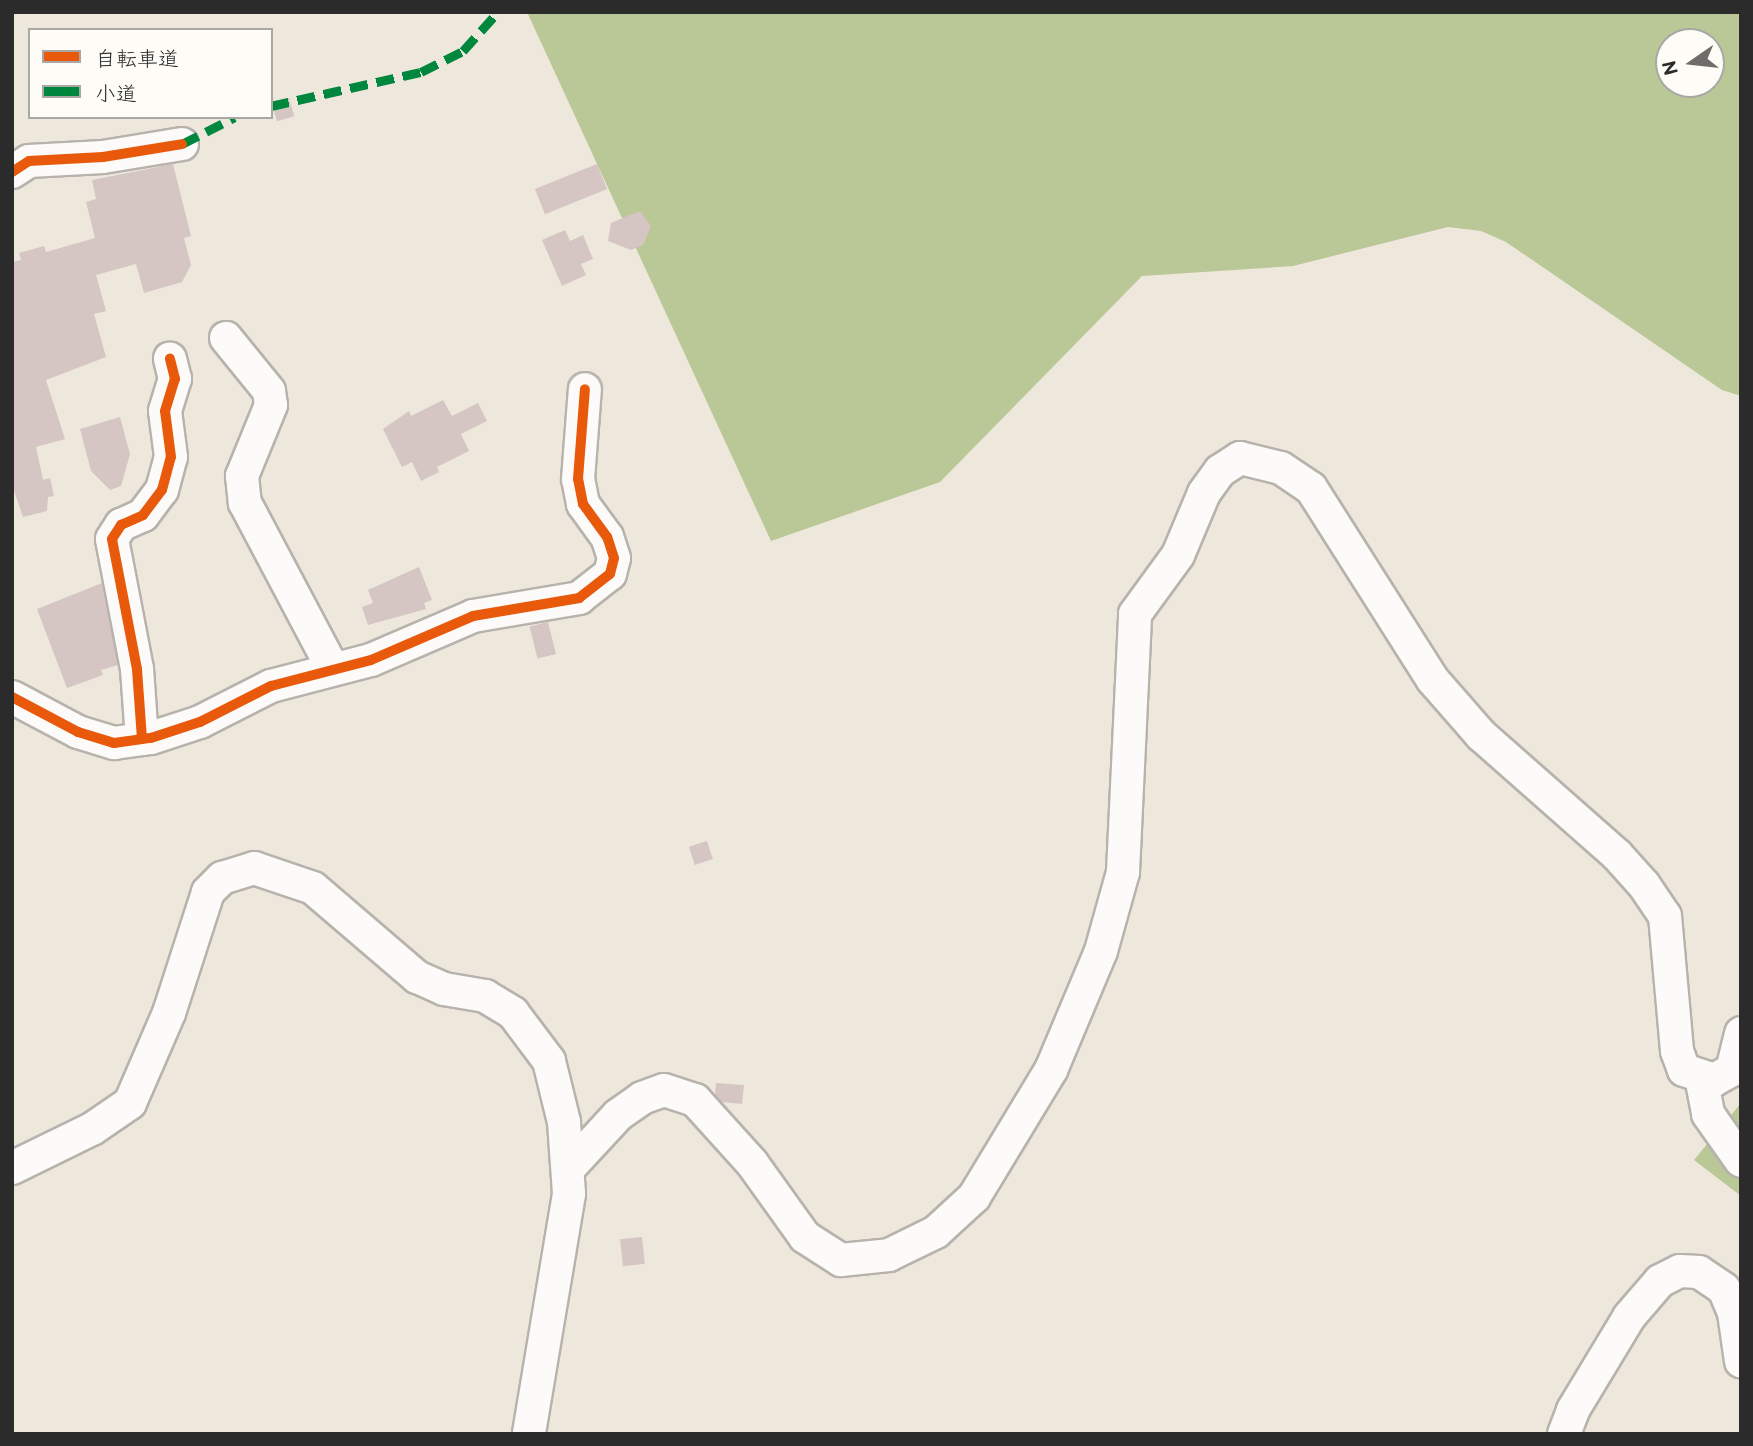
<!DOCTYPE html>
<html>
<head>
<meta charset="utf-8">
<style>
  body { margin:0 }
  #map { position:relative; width:1753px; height:1446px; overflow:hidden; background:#eee7db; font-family:"Balsamiq Sans","Klee One",sans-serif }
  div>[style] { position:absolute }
  .forest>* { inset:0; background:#bac797 }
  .building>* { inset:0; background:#d5c6c4; transform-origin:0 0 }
  .roads { filter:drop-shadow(2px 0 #b7b3ac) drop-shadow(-2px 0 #b7b3ac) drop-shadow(0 2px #b7b3ac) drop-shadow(0 -2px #b7b3ac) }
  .minor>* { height:32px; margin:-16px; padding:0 16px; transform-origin:16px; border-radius:16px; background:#fcfbfa }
  .quiet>* { height:9px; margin-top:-4.5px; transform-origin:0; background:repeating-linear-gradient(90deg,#00873e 0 18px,transparent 0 27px) }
  .cycleway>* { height:10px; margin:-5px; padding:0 5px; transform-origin:5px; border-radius:5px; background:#e8590c }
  span { translate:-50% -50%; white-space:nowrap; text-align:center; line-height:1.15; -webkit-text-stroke:7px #fdfcf7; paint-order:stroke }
  .frame { position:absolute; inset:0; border:14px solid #2b2b2b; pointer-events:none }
  .legend { position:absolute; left:28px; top:28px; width:245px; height:91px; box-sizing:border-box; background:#fdfcf7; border:2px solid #a9a8a5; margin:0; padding:9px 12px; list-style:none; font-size:21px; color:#2b2b2b }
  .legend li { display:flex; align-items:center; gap:14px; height:35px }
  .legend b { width:35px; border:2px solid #a9a8a5 }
  .north { position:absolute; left:1655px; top:28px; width:70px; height:70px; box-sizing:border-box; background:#fdfcf7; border:2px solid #a9a8a5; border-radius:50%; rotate:256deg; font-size:19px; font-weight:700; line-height:28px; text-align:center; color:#2b2b2b }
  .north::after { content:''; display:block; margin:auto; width:24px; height:32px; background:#6f6d69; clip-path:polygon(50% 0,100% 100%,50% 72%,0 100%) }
</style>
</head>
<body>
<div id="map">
  <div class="forest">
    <div style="clip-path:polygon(evenodd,527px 12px,1741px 12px,1741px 396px,1722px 390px,1506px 242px,1481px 231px,1448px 227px,1293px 266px,1142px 276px,940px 482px,771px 541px,527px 12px,1669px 42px,1711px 42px,1711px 84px,1669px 84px,1669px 42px)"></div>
    <div style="clip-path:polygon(1741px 1103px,1741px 1196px,1694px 1160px)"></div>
  </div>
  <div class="building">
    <div style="left:289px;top:98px;width:19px;height:18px;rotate:74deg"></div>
    <div style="clip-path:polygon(173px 164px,191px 236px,184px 238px,191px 265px,182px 282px,144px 293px,136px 264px,96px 275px,106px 311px,94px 314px,106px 357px,46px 380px,65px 439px,36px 447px,43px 480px,50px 478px,54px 496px,48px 497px,47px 511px,23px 517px,12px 485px,12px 262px,21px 260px,19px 253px,44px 246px,46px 252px,95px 238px,86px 202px,96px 199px,92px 180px)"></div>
    <div style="left:597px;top:164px;width:27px;height:67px;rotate:68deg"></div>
    <div style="clip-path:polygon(640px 211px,651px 226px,643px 245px,631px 250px,608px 241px,611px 223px)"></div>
    <div style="clip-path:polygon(565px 230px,570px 241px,583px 235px,593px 259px,581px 264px,586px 275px,562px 286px,542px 240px)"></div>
    <div style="clip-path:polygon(443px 400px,452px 416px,478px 403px,487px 421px,461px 434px,469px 451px,437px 467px,439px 472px,421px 481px,412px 462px,402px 467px,383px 429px,409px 411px,411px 416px)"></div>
    <div style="clip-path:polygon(120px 417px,130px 454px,121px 486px,110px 490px,91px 471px,80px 429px)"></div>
    <div style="clip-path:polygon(419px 567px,432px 600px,424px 603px,426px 609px,368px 625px,362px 607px,373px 603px,368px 590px)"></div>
    <div style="clip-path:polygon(102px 583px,118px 665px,101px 670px,103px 675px,67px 688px,37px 609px)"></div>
    <div style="left:548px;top:622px;width:33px;height:19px;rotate:76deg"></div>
    <div style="left:707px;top:841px;width:19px;height:19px;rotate:72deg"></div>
    <div style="clip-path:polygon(716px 1083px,744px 1085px,742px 1104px,722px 1102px,715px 1095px)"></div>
    <div style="left:642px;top:1237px;width:27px;height:22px;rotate:84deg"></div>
  </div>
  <div class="roads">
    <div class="minor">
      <div style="left:12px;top:172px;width:20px;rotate:-33deg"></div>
      <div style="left:29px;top:161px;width:74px;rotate:-3.1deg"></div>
      <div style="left:103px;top:157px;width:80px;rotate:-9.3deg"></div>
      <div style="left:226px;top:338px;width:68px;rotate:50.9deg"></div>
      <div style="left:269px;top:391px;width:14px;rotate:82deg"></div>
      <div style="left:271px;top:405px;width:77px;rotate:112.2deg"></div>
      <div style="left:242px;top:476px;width:27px;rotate:84deg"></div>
      <div style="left:245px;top:503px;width:188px;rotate:62.1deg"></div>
      <div style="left:12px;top:697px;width:75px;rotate:27.9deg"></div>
      <div style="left:78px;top:732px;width:38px;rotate:17deg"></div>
      <div style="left:114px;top:743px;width:37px;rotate:-8deg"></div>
      <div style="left:151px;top:738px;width:52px;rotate:-18.1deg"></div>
      <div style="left:200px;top:722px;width:80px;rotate:-26.9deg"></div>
      <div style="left:271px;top:686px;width:103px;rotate:-14.6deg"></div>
      <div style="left:371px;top:660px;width:111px;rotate:-23.3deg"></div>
      <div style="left:473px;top:616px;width:108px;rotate:-9.6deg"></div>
      <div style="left:579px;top:598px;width:39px;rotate:-38deg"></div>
      <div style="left:610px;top:574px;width:16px;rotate:-76deg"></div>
      <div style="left:614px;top:558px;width:22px;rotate:-108deg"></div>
      <div style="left:607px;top:537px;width:41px;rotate:-126deg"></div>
      <div style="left:583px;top:504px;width:25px;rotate:-101deg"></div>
      <div style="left:578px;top:479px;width:90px;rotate:-85.6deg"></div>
      <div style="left:142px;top:739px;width:70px;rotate:-94.1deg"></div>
      <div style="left:137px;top:669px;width:132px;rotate:-100.9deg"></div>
      <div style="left:112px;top:539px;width:17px;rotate:-57deg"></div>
      <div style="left:121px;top:525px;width:24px;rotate:-24deg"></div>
      <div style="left:143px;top:515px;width:31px;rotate:-53deg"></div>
      <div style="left:162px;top:490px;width:34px;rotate:-75deg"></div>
      <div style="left:171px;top:457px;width:46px;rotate:-97.4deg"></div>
      <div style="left:165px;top:411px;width:34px;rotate:-73deg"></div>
      <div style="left:175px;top:379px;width:21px;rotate:-104deg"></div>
      <div style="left:1701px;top:1077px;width:38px;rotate:79deg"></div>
      <div style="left:1708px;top:1114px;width:57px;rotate:54.9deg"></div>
      <div style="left:12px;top:1168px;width:89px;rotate:-26deg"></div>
      <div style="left:92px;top:1129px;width:46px;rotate:-34.4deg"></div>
      <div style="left:130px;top:1103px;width:98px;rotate:-66.6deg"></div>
      <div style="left:169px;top:1013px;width:127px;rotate:-72.1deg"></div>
      <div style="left:208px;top:892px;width:20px;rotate:-45deg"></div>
      <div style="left:222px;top:878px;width:34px;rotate:-17deg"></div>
      <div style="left:254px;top:868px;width:62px;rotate:18.7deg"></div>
      <div style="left:313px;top:888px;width:137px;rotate:40.6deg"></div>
      <div style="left:417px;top:977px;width:30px;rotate:24deg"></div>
      <div style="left:444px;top:989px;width:42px;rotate:9.7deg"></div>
      <div style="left:485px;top:996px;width:33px;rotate:31deg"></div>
      <div style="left:513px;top:1013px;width:60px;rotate:53.1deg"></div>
      <div style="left:549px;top:1061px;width:63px;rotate:76.2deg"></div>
      <div style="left:564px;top:1122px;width:72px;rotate:86deg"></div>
      <div style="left:569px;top:1194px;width:243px;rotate:99.5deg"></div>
      <div style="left:569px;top:1168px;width:72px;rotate:-47.2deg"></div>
      <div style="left:618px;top:1115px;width:29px;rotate:-35deg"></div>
      <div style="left:642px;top:1098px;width:23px;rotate:-20deg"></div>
      <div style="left:664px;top:1090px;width:33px;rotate:18deg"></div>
      <div style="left:695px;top:1100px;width:85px;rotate:47.9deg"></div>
      <div style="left:752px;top:1163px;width:91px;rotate:54.4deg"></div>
      <div style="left:805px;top:1237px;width:43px;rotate:32.6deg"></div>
      <div style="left:841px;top:1260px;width:48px;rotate:-5.9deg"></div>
      <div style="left:889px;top:1255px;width:52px;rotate:-26.1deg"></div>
      <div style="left:936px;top:1232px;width:52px;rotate:-42.6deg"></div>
      <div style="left:974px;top:1197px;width:149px;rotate:-58.8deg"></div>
      <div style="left:1051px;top:1070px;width:129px;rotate:-67.2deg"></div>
      <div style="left:1101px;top:951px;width:82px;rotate:-74.4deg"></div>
      <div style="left:1123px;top:872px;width:258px;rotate:-87.3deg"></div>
      <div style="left:1135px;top:614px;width:73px;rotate:-53.9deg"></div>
      <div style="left:1178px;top:555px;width:67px;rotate:-67.2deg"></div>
      <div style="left:1204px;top:493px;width:27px;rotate:-54deg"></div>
      <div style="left:1220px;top:471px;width:24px;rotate:-33deg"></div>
      <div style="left:1240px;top:458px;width:42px;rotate:13.7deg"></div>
      <div style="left:1281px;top:468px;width:36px;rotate:34deg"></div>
      <div style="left:1311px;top:488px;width:227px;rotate:57.6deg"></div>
      <div style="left:1433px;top:680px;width:73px;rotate:48.9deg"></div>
      <div style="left:1481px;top:735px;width:181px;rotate:41.4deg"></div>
      <div style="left:1617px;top:855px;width:40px;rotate:48deg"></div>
      <div style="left:1644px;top:885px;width:37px;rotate:56deg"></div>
      <div style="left:1665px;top:916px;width:136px;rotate:84.9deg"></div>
      <div style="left:1677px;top:1051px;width:20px;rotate:70deg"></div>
      <div style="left:1684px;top:1070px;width:32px;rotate:18deg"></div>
      <div style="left:1714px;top:1080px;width:21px;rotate:-29deg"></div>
      <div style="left:1732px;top:1070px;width:38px;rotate:-76deg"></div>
      <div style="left:1564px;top:1434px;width:26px;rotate:-69deg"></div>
      <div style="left:1573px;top:1410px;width:109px;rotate:-58.9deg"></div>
      <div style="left:1629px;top:1317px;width:48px;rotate:-49.3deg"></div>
      <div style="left:1660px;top:1281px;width:22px;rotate:-27deg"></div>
      <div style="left:1680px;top:1271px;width:19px;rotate:3deg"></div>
      <div style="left:1699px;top:1272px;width:30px;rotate:34deg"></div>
      <div style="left:1724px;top:1289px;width:26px;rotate:67deg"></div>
      <div style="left:1734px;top:1313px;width:49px;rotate:81.7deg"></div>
    </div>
  </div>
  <div class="quiet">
    <div style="left:271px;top:106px;width:154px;rotate:-12.8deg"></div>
    <div style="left:421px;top:72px;width:47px;rotate:-26.6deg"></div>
    <div style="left:463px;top:51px;width:52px;rotate:-48.1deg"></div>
    <div style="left:182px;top:144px;width:59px;rotate:-27deg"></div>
  </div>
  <div class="cycleway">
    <div style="left:12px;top:172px;width:20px;rotate:-33deg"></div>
    <div style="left:29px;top:161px;width:74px;rotate:-3.1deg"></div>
    <div style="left:103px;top:157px;width:80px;rotate:-9.3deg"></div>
    <div style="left:12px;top:697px;width:75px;rotate:27.9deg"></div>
    <div style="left:78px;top:732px;width:38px;rotate:17deg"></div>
    <div style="left:114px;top:743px;width:37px;rotate:-8deg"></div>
    <div style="left:151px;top:738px;width:52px;rotate:-18.1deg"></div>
    <div style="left:200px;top:722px;width:80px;rotate:-26.9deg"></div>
    <div style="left:271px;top:686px;width:103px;rotate:-14.6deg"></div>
    <div style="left:371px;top:660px;width:111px;rotate:-23.3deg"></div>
    <div style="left:473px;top:616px;width:108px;rotate:-9.6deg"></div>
    <div style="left:579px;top:598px;width:39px;rotate:-38deg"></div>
    <div style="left:610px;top:574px;width:16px;rotate:-76deg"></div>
    <div style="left:614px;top:558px;width:22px;rotate:-108deg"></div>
    <div style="left:607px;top:537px;width:41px;rotate:-126deg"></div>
    <div style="left:583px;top:504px;width:25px;rotate:-101deg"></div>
    <div style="left:578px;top:479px;width:90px;rotate:-85.6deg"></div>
    <div style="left:142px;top:739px;width:70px;rotate:-94.1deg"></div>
    <div style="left:137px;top:669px;width:132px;rotate:-100.9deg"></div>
    <div style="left:112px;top:539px;width:17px;rotate:-57deg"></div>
    <div style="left:121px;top:525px;width:24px;rotate:-24deg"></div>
    <div style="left:143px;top:515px;width:31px;rotate:-53deg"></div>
    <div style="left:162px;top:490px;width:34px;rotate:-75deg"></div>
    <div style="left:171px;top:457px;width:46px;rotate:-97.4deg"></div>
    <div style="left:165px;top:411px;width:34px;rotate:-73deg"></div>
    <div style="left:175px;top:379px;width:21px;rotate:-104deg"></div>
  </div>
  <div class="frame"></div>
  <ul class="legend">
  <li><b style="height:9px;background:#e8590c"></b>自転車道</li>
  <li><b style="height:9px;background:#00873e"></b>小道</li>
  </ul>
  <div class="north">N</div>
</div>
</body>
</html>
